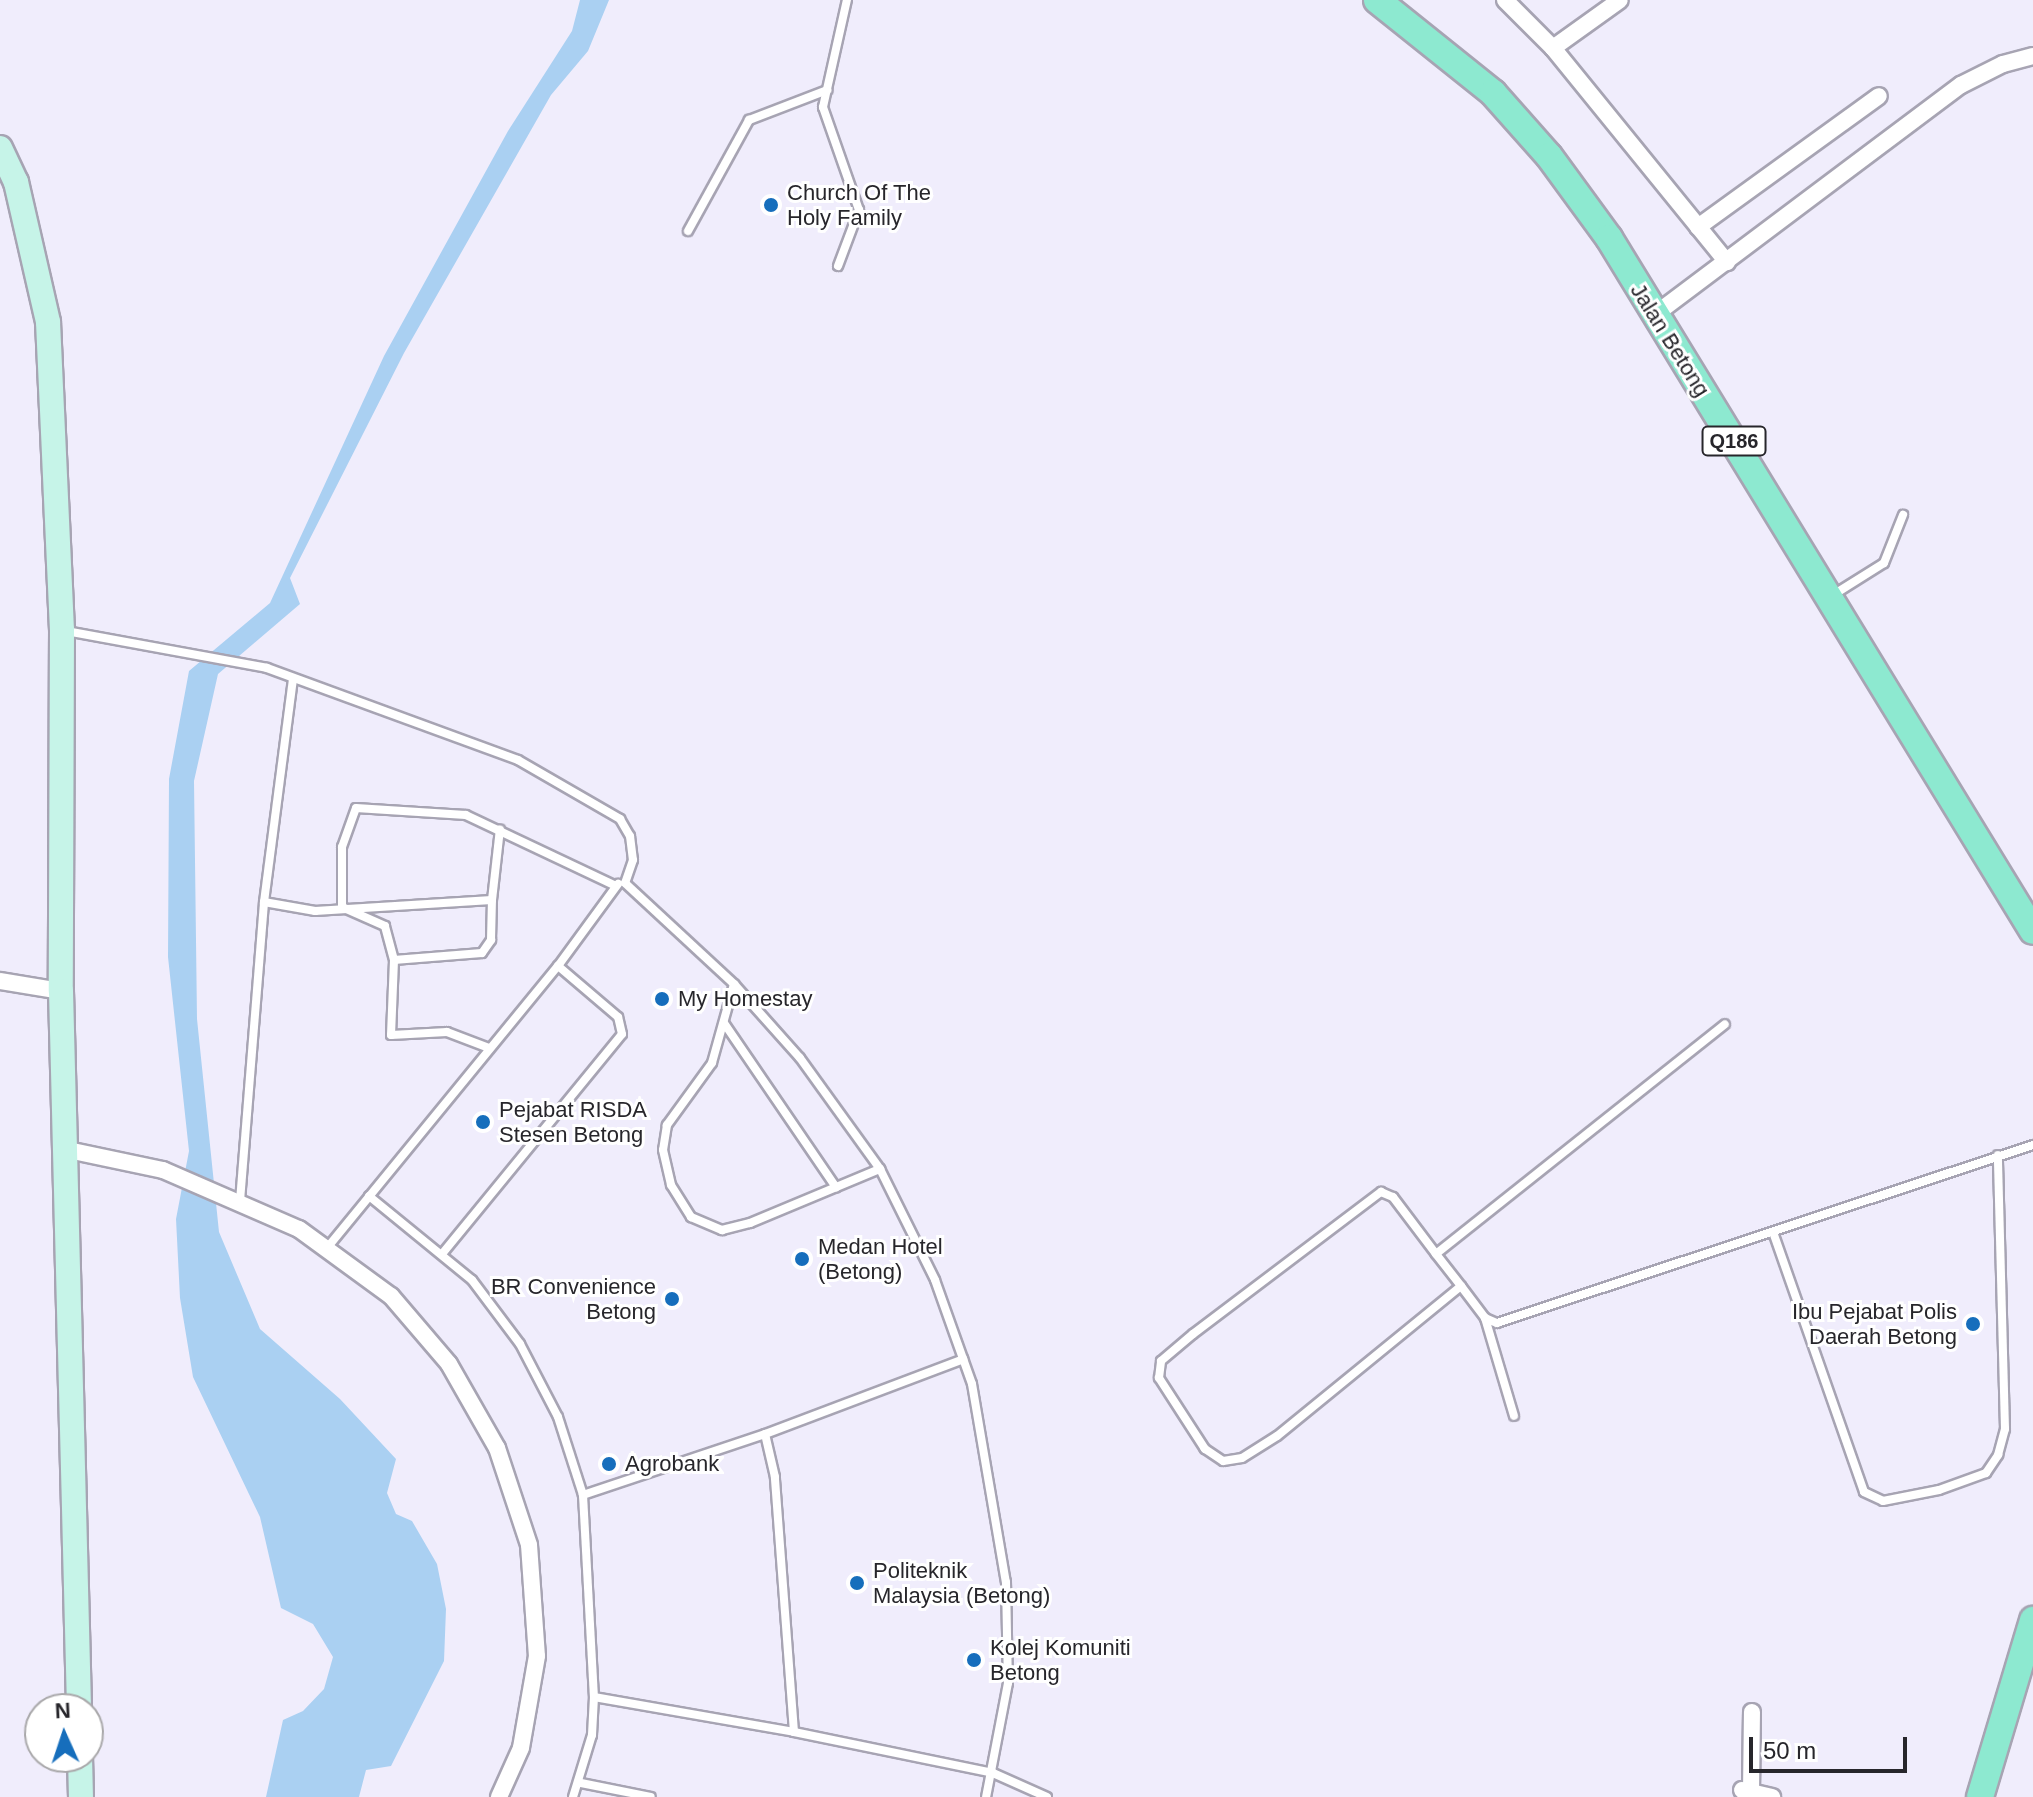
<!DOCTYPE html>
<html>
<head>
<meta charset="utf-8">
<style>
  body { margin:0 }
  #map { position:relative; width:2033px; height:1797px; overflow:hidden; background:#f0edfc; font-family:Arial,sans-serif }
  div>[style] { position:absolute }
  .water>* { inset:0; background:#aad0f2 }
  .roads { filter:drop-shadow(2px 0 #a7a4b3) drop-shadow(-2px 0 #a7a4b3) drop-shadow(0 2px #a7a4b3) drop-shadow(0 -2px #a7a4b3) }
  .lane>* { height:8px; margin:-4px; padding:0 4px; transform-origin:4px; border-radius:4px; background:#fff }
  .street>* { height:16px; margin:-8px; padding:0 8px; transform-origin:8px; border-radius:8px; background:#fff }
  .secondary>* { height:24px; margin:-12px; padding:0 12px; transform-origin:12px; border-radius:12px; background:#c6f4e8 }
  .primary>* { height:26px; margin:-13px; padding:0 13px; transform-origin:13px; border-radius:13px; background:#8de9d0 }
  .dots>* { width:22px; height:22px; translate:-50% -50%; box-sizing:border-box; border:4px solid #fff; border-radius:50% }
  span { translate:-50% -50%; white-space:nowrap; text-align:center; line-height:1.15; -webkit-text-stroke:6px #fff; paint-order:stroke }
  .shield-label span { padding:2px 6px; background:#fff; border:2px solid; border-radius:6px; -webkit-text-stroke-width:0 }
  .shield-label { font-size:20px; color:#27262b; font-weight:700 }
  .poi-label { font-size:22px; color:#27262b }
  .left { translate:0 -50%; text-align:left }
  .right { translate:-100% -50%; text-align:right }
  .street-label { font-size:22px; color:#27262b }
  .north { position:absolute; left:24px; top:1693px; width:80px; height:80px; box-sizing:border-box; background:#fff; border:2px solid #a9a8aa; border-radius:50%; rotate:357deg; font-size:22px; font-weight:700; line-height:32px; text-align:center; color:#27262b }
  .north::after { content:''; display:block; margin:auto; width:28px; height:36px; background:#166ebc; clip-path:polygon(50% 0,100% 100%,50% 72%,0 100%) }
  .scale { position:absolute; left:1749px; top:1737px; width:158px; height:36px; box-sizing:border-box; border:4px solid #27262b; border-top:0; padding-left:10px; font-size:24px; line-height:28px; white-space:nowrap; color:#27262b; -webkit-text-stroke:6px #fff; paint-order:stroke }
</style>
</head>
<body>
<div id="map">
  <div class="water">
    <div style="clip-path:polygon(580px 0,609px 0,588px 51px,551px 95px,404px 353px,290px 578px,300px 604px,218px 674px,194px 781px,197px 1019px,219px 1232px,260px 1329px,340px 1399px,396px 1459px,387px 1493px,396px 1514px,412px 1521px,437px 1564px,446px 1609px,444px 1661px,391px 1766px,366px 1770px,359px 1797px,266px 1797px,283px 1720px,303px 1711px,324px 1689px,333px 1657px,313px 1624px,281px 1608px,260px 1517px,193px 1377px,180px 1298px,176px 1219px,189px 1151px,168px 957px,169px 779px,189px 671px,270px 603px,384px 356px,508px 131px,572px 31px)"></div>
  </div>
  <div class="roads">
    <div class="lane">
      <div style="left:688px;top:231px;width:127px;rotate:-61.2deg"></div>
      <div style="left:749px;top:120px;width:84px;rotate:-21deg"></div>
      <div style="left:838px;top:266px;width:60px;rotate:-69.4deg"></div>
      <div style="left:859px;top:210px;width:109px;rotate:-109.3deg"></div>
      <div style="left:823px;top:107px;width:110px;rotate:-77.4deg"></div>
      <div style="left:1833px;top:595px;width:60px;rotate:-32.1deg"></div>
      <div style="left:1884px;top:563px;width:52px;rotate:-68.4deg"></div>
      <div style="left:66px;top:631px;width:204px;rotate:10.4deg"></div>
      <div style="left:267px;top:668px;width:267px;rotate:20.1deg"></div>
      <div style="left:518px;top:760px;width:118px;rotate:30deg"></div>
      <div style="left:620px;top:819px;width:20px;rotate:60deg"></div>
      <div style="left:630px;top:836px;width:24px;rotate:83deg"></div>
      <div style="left:633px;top:860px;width:24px;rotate:109deg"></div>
      <div style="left:625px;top:883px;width:149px;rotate:42.8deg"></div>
      <div style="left:734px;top:984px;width:99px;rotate:48.3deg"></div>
      <div style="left:800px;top:1058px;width:137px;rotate:54.2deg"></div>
      <div style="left:880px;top:1169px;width:124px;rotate:63.6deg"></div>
      <div style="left:935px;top:1280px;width:110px;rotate:70.4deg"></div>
      <div style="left:972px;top:1384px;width:201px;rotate:80.3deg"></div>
      <div style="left:1006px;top:1582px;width:101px;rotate:88.9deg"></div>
      <div style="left:1008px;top:1683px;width:116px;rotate:100.9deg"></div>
      <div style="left:264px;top:902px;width:52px;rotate:10deg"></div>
      <div style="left:315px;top:911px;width:177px;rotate:-3.6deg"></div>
      <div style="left:492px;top:900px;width:71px;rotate:-83.6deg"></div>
      <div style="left:394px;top:960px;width:88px;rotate:-4.5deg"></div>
      <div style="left:482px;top:953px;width:16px;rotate:-55deg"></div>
      <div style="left:491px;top:940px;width:40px;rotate:-88.6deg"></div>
      <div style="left:734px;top:984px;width:82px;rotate:105.6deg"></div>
      <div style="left:712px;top:1063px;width:77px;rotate:126deg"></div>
      <div style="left:667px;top:1125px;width:25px;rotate:99deg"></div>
      <div style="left:663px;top:1150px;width:36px;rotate:77deg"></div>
      <div style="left:671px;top:1185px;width:38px;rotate:58deg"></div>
      <div style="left:691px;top:1217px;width:34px;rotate:23deg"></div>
      <div style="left:722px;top:1230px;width:29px;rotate:-14deg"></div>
      <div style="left:750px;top:1223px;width:141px;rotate:-22.6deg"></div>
      <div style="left:724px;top:1023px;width:199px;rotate:55.7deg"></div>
      <div style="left:489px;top:1048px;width:45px;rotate:-159.1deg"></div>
      <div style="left:447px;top:1032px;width:56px;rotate:176.9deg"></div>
      <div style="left:391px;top:1035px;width:75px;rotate:-87.7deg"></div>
      <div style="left:394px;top:960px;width:35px;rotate:-105deg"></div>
      <div style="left:385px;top:926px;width:47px;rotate:-156.2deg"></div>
      <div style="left:342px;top:907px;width:60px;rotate:-90deg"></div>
      <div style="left:342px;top:847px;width:41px;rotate:-70.3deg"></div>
      <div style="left:356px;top:808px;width:110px;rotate:3.6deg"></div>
      <div style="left:466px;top:815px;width:164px;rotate:25.3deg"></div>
      <div style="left:369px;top:1196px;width:133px;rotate:39.2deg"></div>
      <div style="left:472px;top:1280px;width:80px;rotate:53.1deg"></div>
      <div style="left:520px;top:1344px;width:82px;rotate:62.5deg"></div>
      <div style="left:558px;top:1417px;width:82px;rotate:72.2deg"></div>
      <div style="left:240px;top:1201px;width:300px;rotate:-85.4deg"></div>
      <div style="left:264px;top:902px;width:225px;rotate:-82.6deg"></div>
      <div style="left:1773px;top:1232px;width:275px;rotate:70.7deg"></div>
      <div style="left:1864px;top:1492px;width:21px;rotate:25deg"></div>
      <div style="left:1883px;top:1501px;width:57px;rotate:-11.1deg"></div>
      <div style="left:1939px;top:1490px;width:50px;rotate:-19.9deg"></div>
      <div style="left:1986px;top:1473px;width:22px;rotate:-56deg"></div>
      <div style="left:1998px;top:1455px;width:27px;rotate:-75deg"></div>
      <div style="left:2005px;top:1429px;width:274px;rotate:-91.5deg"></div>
      <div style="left:327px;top:1248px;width:365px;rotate:-50.7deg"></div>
      <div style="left:558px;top:966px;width:102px;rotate:-53.8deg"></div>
      <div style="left:442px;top:1254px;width:284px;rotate:-50.7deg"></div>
      <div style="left:622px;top:1034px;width:17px;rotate:-103deg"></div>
      <div style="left:618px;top:1017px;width:79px;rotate:-139.6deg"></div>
      <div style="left:1436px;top:1254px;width:369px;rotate:-38.5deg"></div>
      <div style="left:1461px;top:1286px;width:237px;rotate:140.8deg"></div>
      <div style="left:1277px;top:1436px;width:41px;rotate:147.8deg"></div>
      <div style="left:1242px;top:1458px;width:19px;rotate:171deg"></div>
      <div style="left:1223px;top:1461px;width:22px;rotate:-146deg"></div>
      <div style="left:1205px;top:1449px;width:85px;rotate:-122.9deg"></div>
      <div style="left:1159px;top:1378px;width:17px;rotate:-83deg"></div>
      <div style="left:1161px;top:1361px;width:42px;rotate:-40.2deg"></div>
      <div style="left:1193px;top:1334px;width:236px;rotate:-37.1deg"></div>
      <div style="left:1381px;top:1192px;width:13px;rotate:23deg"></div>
      <div style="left:1393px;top:1197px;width:71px;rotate:53deg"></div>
      <div style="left:1436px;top:1254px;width:41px;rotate:52deg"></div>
      <div style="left:1461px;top:1286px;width:40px;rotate:53deg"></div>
      <div style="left:1485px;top:1318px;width:13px;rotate:23deg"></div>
      <div style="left:1497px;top:1323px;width:565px;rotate:-18.37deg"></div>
      <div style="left:1485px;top:1318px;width:102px;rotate:73.5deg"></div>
      <div style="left:765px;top:1434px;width:212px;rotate:-20.7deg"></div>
      <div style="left:794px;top:1732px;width:203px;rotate:11.6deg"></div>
      <div style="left:993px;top:1773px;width:59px;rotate:24deg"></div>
      <div style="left:581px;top:1783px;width:71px;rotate:11.3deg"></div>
      <div style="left:573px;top:1797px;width:65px;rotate:-73deg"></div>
      <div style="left:592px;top:1735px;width:38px;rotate:-87deg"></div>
      <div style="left:594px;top:1697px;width:203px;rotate:9.9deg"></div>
      <div style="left:794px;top:1732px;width:256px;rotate:-94.3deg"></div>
      <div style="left:775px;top:1477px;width:44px;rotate:-103.1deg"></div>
      <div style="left:765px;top:1434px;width:192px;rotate:161.5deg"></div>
      <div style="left:583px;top:1495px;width:202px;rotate:86.9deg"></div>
    </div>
    <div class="street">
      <div style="left:1505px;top:0;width:68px;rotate:45deg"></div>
      <div style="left:1553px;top:48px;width:276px;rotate:50.9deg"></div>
      <div style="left:1553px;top:48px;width:82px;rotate:-35.6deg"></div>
      <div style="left:1698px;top:227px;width:223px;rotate:-35.9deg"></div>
      <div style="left:1653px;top:316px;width:385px;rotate:-36.9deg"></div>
      <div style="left:1961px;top:85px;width:47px;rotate:-26.6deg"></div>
      <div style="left:2003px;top:64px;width:31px;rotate:-15deg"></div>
      <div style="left:0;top:981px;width:62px;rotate:9.3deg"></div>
      <div style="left:68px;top:1150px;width:97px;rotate:11.9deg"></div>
      <div style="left:163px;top:1170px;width:148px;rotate:23.5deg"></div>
      <div style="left:299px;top:1229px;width:114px;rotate:36.1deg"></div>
      <div style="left:391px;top:1296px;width:89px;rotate:49.5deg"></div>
      <div style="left:449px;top:1364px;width:97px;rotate:60.3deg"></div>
      <div style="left:497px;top:1448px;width:102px;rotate:71.7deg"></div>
      <div style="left:529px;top:1545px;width:111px;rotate:85.9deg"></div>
      <div style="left:537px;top:1656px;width:93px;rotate:99.9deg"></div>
      <div style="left:521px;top:1748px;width:54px;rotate:114.2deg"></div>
      <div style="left:1742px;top:1790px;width:31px;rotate:13deg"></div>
      <div style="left:1751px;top:1792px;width:80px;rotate:-89.3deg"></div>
    </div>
    <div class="secondary">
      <div style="left:0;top:148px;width:38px;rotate:65deg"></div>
      <div style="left:16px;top:182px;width:144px;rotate:77.1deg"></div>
      <div style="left:48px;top:322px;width:308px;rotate:87.4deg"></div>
      <div style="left:62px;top:630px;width:361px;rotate:90.2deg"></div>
      <div style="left:61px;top:991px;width:718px;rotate:88.56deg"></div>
      <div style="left:80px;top:1757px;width:40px;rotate:88.6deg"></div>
    </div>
    <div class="primary">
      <div style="left:1377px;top:0;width:149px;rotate:38.7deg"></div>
      <div style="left:1493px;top:93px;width:84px;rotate:48.4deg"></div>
      <div style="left:1549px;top:156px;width:102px;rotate:53.8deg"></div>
      <div style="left:1609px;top:238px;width:812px;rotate:58.54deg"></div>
      <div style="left:1980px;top:1797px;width:185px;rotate:-73.3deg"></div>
    </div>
  </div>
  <div class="dots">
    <div style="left:771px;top:205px;background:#166ebc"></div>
    <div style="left:662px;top:999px;background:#166ebc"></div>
    <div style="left:483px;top:1122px;background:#166ebc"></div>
    <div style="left:802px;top:1259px;background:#166ebc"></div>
    <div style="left:672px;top:1299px;background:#166ebc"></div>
    <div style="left:1973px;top:1324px;background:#166ebc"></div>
    <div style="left:609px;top:1464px;background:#166ebc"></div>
    <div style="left:857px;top:1583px;background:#166ebc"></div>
    <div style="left:974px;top:1660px;background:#166ebc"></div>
  </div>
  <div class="shield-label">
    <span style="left:1734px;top:441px">Q186</span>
  </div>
  <div class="poi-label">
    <span class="left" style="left:787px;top:205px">Church Of The<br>Holy Family</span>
    <span class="left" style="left:678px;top:999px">My Homestay</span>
    <span class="left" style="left:499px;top:1122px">Pejabat RISDA<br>Stesen Betong</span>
    <span class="left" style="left:818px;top:1259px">Medan Hotel<br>(Betong)</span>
    <span class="right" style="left:656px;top:1299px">BR Convenience<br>Betong</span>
    <span class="right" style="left:1957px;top:1324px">Ibu Pejabat Polis<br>Daerah Betong</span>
    <span class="left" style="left:625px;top:1464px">Agrobank</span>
    <span class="left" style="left:873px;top:1583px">Politeknik<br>Malaysia (Betong)</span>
    <span class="left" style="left:990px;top:1660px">Kolej Komuniti<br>Betong</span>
  </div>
  <div class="street-label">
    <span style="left:1670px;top:340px;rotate:58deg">Jalan Betong</span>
  </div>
  <div class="north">N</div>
  <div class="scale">50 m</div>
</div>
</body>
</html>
